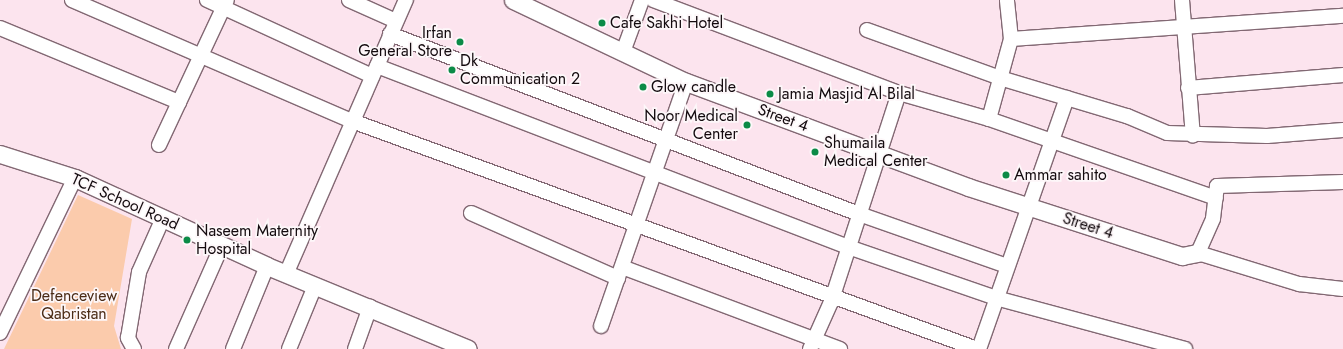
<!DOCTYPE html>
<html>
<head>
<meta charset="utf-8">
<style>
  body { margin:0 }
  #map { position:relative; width:1343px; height:349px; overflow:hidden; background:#fce4ee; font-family:Jost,sans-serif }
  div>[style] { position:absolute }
  .green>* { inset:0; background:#fbcbac }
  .roads { filter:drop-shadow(1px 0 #826873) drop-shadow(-1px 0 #826873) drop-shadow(0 1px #826873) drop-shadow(0 -1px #826873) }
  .minor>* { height:14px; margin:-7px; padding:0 7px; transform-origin:7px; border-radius:7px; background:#fff }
  .tertiary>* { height:17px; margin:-8.5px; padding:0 8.5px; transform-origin:8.5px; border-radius:8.5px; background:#fff }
  .dots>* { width:11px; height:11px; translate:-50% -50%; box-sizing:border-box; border:2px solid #fdf7f9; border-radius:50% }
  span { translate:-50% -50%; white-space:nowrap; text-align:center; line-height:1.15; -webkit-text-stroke:3.5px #fdf7f9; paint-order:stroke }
  .poi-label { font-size:16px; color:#130a0e }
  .left { translate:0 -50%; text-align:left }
  .right { translate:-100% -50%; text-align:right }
  .street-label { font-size:16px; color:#130a0e }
  .park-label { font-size:16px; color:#4b2c16 }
</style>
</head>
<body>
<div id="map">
  <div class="green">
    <div style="clip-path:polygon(78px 195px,132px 219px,114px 326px,121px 349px,4px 349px)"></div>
  </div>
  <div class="roads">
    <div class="minor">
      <div style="left:72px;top:0;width:305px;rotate:23.4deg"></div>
      <div style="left:352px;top:121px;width:665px;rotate:20.04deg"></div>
      <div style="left:207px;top:0;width:182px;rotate:24.7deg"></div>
      <div style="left:349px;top:0;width:51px;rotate:24.1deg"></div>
      <div style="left:653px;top:0;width:263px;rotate:20.7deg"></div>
      <div style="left:899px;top:93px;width:94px;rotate:16.1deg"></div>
      <div style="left:989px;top:119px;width:240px;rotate:19.2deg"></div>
      <div style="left:1182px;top:0;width:136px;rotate:85.4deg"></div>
      <div style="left:0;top:28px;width:194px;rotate:22.5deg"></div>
      <div style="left:867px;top:30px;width:141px;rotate:19.8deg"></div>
      <div style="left:1000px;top:78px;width:133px;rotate:16.7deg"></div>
      <div style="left:1127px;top:116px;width:43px;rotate:23deg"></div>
      <div style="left:1167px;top:133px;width:100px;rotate:1.7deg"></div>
      <div style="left:1267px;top:136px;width:76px;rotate:-4.5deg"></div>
      <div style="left:390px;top:34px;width:502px;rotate:21deg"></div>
      <div style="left:859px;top:214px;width:157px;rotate:19.4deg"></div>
      <div style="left:1011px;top:39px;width:333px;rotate:-4deg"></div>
      <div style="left:623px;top:52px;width:55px;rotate:-69.9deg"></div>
      <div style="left:377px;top:66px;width:505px;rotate:21.02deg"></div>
      <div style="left:848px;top:247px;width:157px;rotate:19deg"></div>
      <div style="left:996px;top:298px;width:196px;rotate:15.1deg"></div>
      <div style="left:1188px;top:88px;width:156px;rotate:-4.8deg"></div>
      <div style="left:989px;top:119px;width:83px;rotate:-74.6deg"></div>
      <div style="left:1011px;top:39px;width:39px;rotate:-96deg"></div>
      <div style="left:159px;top:145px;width:160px;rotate:-64.9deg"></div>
      <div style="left:1343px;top:182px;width:126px;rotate:178.2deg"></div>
      <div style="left:1217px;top:186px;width:33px;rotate:97deg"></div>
      <div style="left:1213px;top:219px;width:37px;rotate:114deg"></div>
      <div style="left:1198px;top:253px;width:106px;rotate:17.1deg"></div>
      <div style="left:1299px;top:284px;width:44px;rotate:6.5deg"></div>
      <div style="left:471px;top:213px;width:161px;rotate:23.9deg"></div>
      <div style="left:622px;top:267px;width:233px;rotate:20.6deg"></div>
      <div style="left:287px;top:272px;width:297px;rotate:-66.4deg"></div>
      <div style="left:601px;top:326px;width:258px;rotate:-70.8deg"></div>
      <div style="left:0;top:333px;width:172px;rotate:-64.2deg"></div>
      <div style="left:134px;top:349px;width:13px;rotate:-119deg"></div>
      <div style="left:128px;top:338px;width:67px;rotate:-80.5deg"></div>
      <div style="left:139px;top:272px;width:59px;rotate:-66deg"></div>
      <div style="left:176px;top:349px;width:114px;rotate:-66.1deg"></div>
      <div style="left:233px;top:349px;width:90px;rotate:-67.7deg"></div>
      <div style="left:289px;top:349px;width:68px;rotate:-67.6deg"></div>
      <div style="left:355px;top:349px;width:45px;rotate:-70.3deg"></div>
      <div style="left:810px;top:349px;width:51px;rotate:-65.9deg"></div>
      <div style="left:831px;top:302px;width:220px;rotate:-72deg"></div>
      <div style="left:979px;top:349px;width:266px;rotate:-70.7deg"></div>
    </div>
    <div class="tertiary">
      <div style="left:513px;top:0;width:191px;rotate:25.4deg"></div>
      <div style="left:686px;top:82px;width:301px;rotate:20.4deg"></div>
      <div style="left:968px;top:187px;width:225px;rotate:17.9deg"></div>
      <div style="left:1182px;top:256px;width:16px;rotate:-11deg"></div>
      <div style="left:0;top:154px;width:79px;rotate:17.7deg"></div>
      <div style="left:75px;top:178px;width:211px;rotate:24.6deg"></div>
      <div style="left:267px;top:266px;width:217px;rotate:22.4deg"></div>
    </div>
  </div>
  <div class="dots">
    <div style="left:602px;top:23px;background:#0b8b47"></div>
    <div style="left:460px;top:42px;background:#0b8b47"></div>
    <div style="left:452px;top:70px;background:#0b8b47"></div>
    <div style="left:643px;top:87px;background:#0b8b47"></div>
    <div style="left:770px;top:94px;background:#0b8b47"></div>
    <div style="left:747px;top:125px;background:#0b8b47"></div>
    <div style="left:815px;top:152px;background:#0b8b47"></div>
    <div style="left:1006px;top:175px;background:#0b8b47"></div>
    <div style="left:187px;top:240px;background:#0b8b47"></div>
  </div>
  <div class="poi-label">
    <span class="left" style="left:610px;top:23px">Cafe Sakhi Hotel</span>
    <span class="right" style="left:452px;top:42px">Irfan<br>General Store</span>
    <span class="left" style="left:460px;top:70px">Dk<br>Communication 2</span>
    <span class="left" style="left:651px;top:87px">Glow candle</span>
    <span class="left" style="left:778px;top:94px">Jamia Masjid Al Bilal</span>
    <span class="right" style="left:738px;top:125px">Noor Medical<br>Center</span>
    <span class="left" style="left:824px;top:152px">Shumaila<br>Medical Center</span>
    <span class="left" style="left:1014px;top:175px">Ammar sahito</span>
    <span class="left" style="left:196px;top:240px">Naseem Maternity<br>Hospital</span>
  </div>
  <div class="street-label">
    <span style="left:783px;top:118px;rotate:20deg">Street 4</span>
    <span style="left:125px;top:202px;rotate:24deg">TCF School Road</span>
    <span style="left:1088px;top:226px;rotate:18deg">Street 4</span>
  </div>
  <div class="park-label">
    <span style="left:74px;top:305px">Defenceview<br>Qabristan</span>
  </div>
</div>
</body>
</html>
